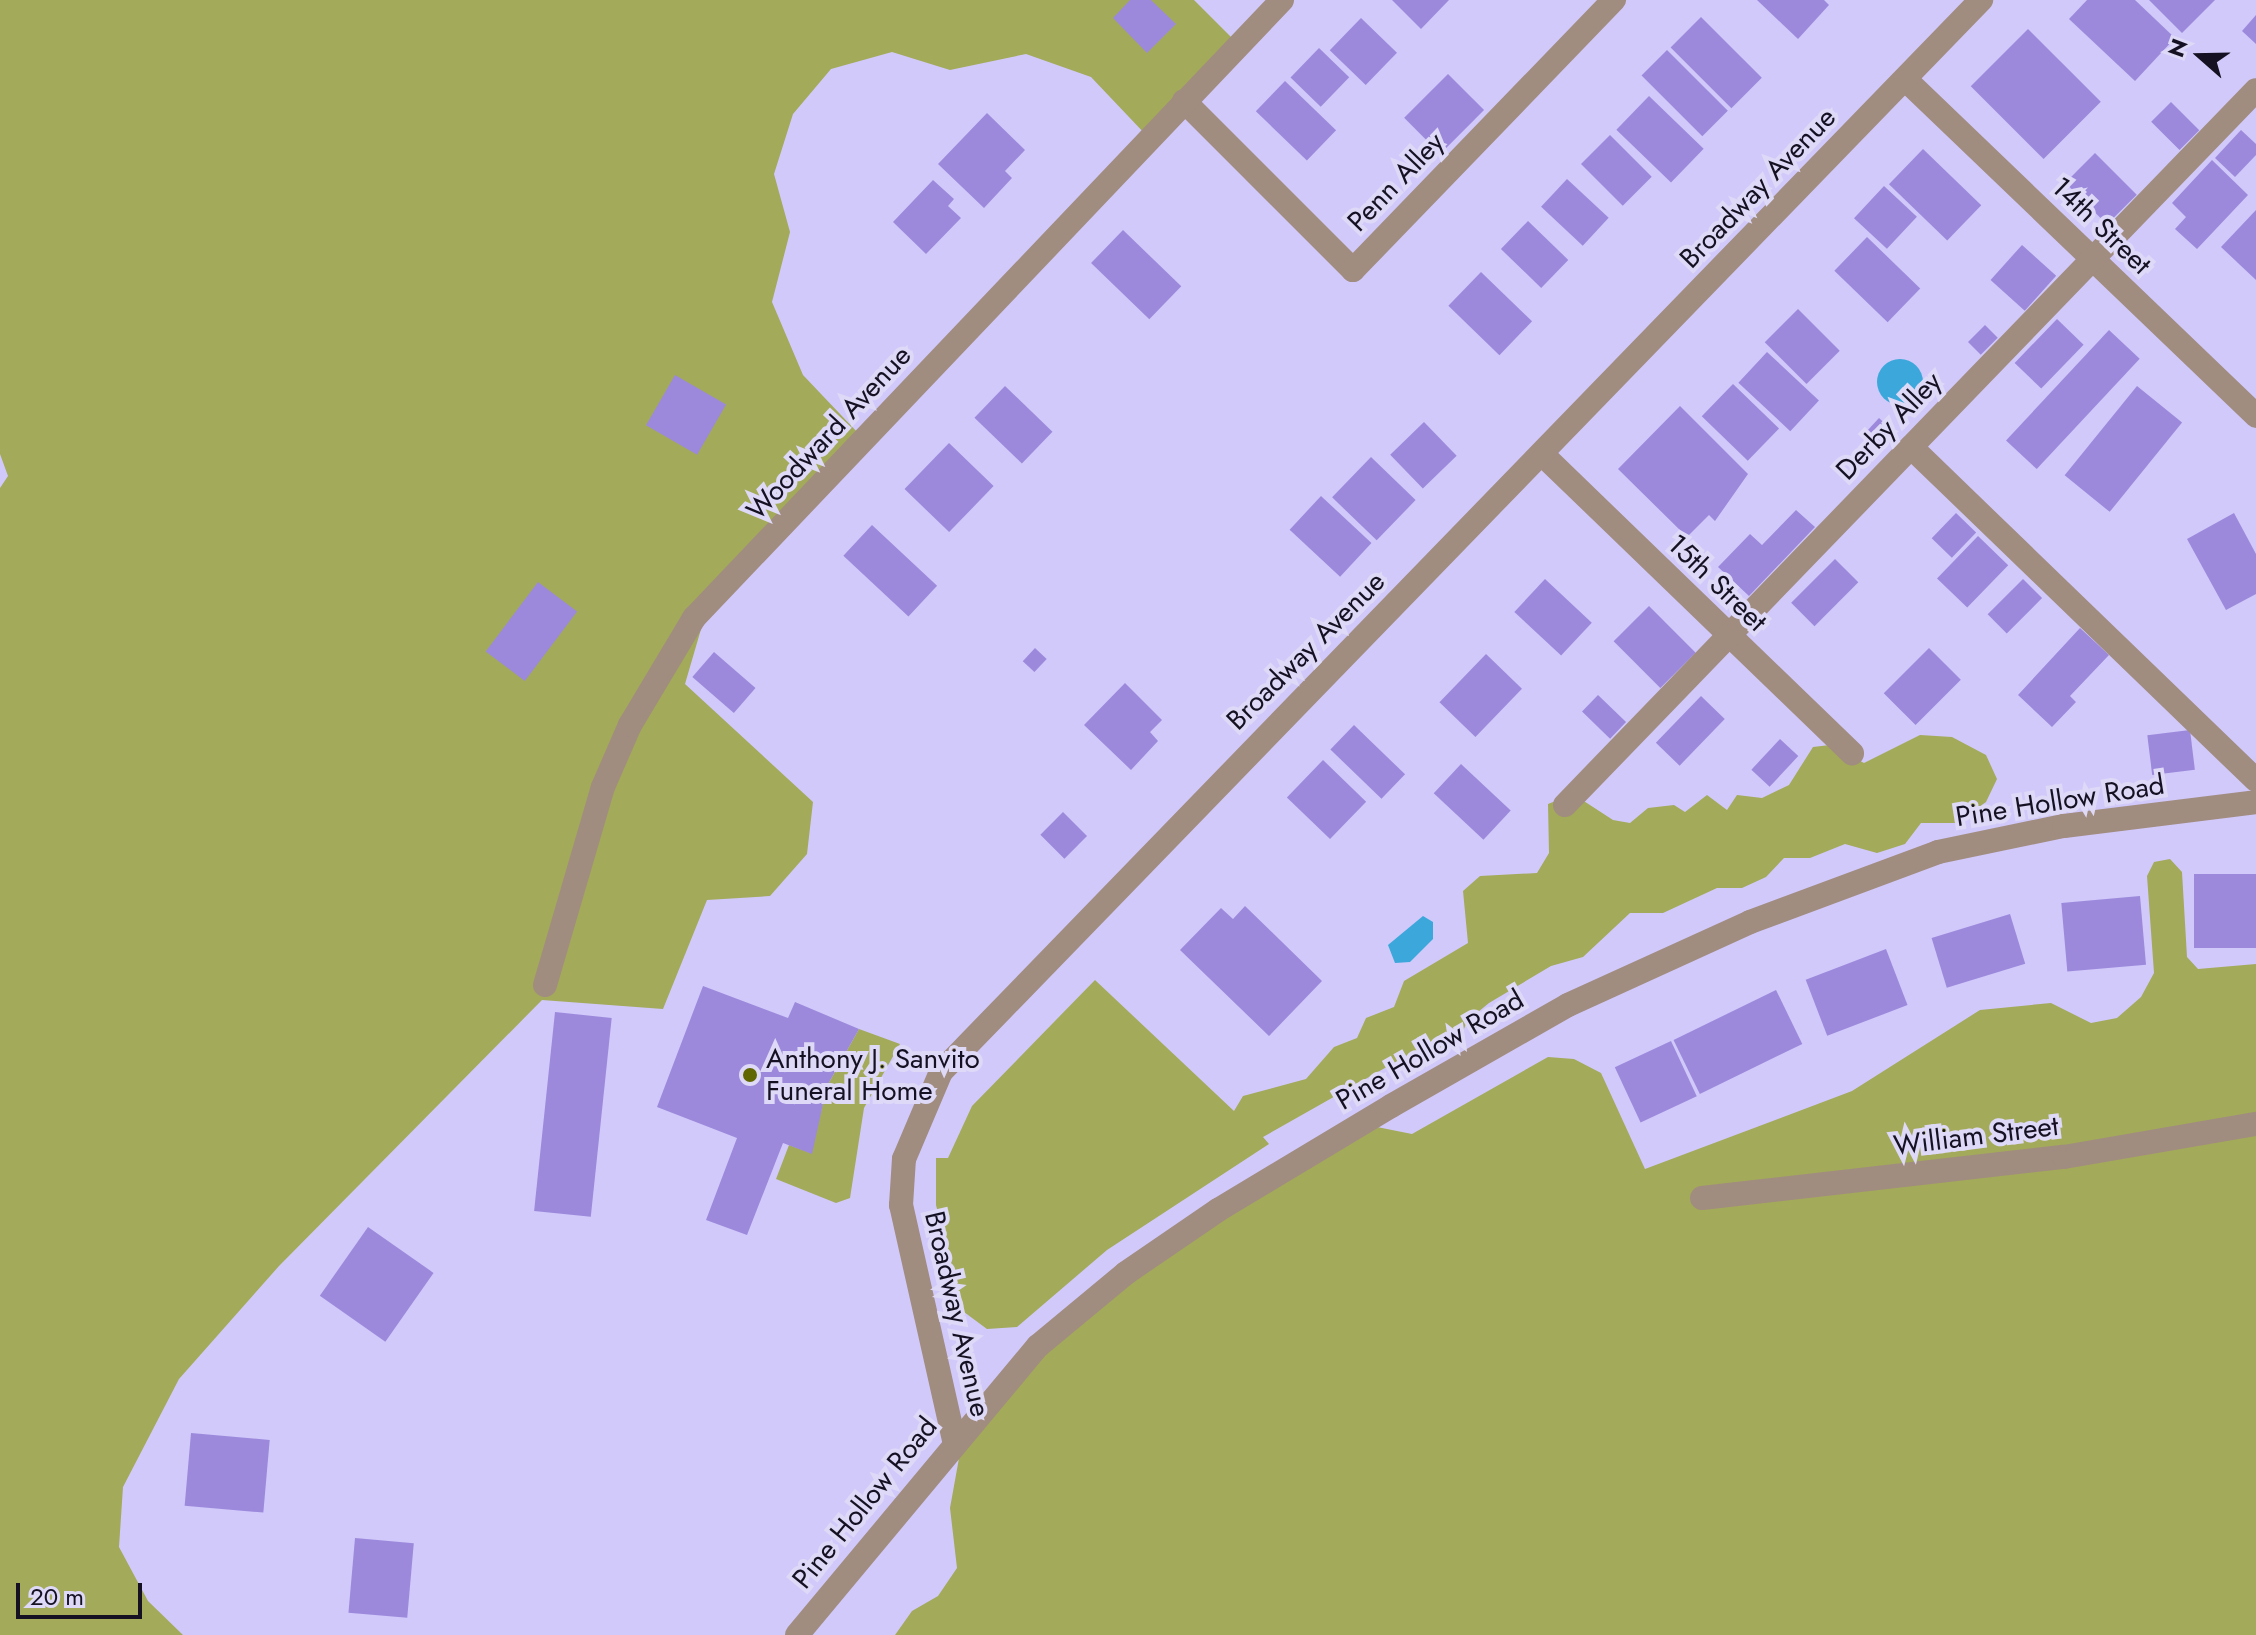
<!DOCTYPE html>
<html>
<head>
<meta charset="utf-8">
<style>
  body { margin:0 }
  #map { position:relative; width:2256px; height:1635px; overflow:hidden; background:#d1c9fa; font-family:Jost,sans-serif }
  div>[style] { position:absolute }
  .green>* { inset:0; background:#a3aa5a }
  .water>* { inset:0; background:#3ba7da }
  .round { border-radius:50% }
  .building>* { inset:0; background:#9c89dc; transform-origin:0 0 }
  .minor>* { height:24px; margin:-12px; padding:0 12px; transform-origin:12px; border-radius:12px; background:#a18c80 }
  .dots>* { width:22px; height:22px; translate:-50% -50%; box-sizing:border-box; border:4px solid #ded9f7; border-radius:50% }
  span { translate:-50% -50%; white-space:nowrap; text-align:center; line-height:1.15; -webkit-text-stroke:8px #ded9f7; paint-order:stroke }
  .street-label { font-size:28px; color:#151122 }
  .poi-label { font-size:28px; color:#151122 }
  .left { translate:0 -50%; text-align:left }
  .north { position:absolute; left:2160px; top:16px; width:80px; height:80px; -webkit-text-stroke:6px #ded9f7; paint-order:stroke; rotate:290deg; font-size:22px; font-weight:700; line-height:32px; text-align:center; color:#151122 }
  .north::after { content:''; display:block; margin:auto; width:28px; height:36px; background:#151122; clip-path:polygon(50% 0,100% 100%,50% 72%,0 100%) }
  .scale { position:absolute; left:16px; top:1583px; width:126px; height:36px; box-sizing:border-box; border:4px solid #151122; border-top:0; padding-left:10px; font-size:24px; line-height:28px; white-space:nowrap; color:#151122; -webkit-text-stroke:6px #ded9f7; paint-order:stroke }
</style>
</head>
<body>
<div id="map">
  <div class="green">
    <div style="clip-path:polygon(0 0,1194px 0,1236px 42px,1147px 136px,1091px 77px,1026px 54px,950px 70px,892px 52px,831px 69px,793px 114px,774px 174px,790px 232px,772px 302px,803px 375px,859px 434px,713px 588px,685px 684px,813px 802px,807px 854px,770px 896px,707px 900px,663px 1009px,542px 1000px,279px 1266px,179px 1379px,123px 1487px,119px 1547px,148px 1601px,183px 1635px,0 1635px,0 488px,8px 476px,0 454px)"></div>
    <div style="clip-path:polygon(1920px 735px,1952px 737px,1986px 755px,1997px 779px,1986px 802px,1956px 823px,1921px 823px,1905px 844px,1877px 853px,1845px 844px,1810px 858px,1784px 858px,1766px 877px,1742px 888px,1717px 888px,1663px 913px,1630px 913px,1583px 957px,1551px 966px,1489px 1003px,1467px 1021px,1459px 1042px,1429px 1057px,1392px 1064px,1263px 1137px,1269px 1144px,1107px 1250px,1017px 1327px,987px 1329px,964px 1312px,936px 1205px,936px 1158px,948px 1158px,972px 1106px,1095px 980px,1234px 1111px,1243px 1096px,1306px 1079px,1334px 1047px,1357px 1038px,1366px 1018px,1394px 1007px,1404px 981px,1468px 943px,1463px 891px,1480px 876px,1537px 873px,1549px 853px,1548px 804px,1573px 794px,1613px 820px,1630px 823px,1648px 808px,1674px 805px,1685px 812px,1707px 795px,1727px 810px,1737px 795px,1762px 798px,1789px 785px,1813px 747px,1830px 745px,1864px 763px)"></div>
    <div style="clip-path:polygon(2170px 859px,2182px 872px,2187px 957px,2198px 969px,2256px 964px,2256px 1635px,895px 1635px,912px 1611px,938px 1596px,957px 1568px,950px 1508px,963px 1436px,1041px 1350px,1129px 1276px,1377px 1127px,1412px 1134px,1548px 1057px,1574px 1059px,1601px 1073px,1645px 1169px,1852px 1091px,1980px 1010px,2051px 1003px,2091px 1023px,2117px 1018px,2141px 997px,2154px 973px,2147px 876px,2154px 862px)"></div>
    <div style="clip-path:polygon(859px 1029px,900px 1044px,864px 1108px,850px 1198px,836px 1203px,776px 1179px,789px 1145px,811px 1153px,827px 1086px)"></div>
  </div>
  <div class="water">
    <div class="round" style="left:1877px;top:359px;width:46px;height:46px"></div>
    <div style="clip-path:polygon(1423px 916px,1433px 922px,1433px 939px,1410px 962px,1395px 963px,1388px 945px)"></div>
  </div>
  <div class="building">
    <div style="clip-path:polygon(1130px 0,1151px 0,1176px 24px,1147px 53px,1113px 18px)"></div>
    <div style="clip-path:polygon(1392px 0,1449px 0,1421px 29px)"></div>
    <div style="clip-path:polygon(1757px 0,1824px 0,1829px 5px,1798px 39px)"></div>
    <div style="clip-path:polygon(2087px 0,2135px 0,2175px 38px,2135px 81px,2069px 19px)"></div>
    <div style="clip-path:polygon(2149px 0,2215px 0,2182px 33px)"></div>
    <div style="clip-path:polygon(2256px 15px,2256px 44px,2242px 31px)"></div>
    <div style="left:1701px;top:17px;width:86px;height:43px;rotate:45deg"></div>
    <div style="left:1361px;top:18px;width:50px;height:45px;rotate:44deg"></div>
    <div style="left:2028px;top:29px;width:103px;height:81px;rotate:45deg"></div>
    <div style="left:1319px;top:48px;width:42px;height:41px;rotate:44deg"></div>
    <div style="left:1667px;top:50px;width:86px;height:36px;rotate:45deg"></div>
    <div style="left:1448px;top:74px;width:51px;height:62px;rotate:45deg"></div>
    <div style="left:1285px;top:81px;width:71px;height:42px;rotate:44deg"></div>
    <div style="left:1649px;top:96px;width:76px;height:47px;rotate:44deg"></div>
    <div style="left:2171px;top:102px;width:40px;height:28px;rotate:45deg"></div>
    <div style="clip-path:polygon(987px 113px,1025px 150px,1005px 171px,1012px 178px,984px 208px,938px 164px)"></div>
    <div style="clip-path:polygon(2241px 130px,2256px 144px,2256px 155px,2235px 177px,2215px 158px)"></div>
    <div style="left:1610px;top:135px;width:59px;height:41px;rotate:45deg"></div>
    <div style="left:1923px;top:149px;width:81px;height:49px;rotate:44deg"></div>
    <div style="left:2095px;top:153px;width:59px;height:42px;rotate:45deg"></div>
    <div style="clip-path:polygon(2212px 160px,2248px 195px,2197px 249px,2175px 229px,2186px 217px,2172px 203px)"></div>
    <div style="left:1567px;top:179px;width:57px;height:38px;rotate:43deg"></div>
    <div style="clip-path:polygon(933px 180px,954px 199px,948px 206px,961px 218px,926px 254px,893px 222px)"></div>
    <div style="left:1884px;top:186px;width:45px;height:44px;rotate:43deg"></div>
    <div style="clip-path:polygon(2256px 210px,2256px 280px,2221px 247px)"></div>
    <div style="left:1528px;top:221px;width:56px;height:39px;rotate:44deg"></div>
    <div style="left:1123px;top:230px;width:81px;height:46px;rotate:44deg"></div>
    <div style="left:1867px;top:237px;width:74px;height:47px;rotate:44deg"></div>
    <div style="left:2022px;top:245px;width:46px;height:47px;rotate:42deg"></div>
    <div style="left:1481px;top:272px;width:71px;height:47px;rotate:44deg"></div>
    <div style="left:1798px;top:309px;width:59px;height:47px;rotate:45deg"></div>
    <div style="left:2057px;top:319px;width:37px;height:61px;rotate:44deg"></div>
    <div style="left:1985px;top:325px;width:18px;height:24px;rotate:45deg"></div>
    <div style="left:2109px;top:330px;width:42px;height:151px;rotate:43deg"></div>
    <div style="left:1767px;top:352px;width:71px;height:42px;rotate:43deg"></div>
    <div style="left:675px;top:375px;width:59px;height:58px;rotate:30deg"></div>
    <div style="left:1733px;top:384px;width:64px;height:45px;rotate:44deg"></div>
    <div style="left:1005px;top:386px;width:66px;height:44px;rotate:44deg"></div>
    <div style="left:2137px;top:386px;width:58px;height:115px;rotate:39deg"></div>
    <div style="clip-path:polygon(1680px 406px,1748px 474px,1715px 521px,1709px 515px,1687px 537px,1618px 469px)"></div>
    <div style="left:1879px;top:418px;width:22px;height:18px;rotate:43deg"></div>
    <div style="left:1424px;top:422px;width:47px;height:47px;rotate:46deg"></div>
    <div style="left:949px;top:443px;width:62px;height:64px;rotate:44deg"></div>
    <div style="left:1371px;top:457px;width:62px;height:56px;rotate:44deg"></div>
    <div style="left:1321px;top:496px;width:69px;height:46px;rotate:43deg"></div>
    <div style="clip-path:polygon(1796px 510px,1815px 527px,1749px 596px,1718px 567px,1750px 534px,1762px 545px)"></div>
    <div style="left:1956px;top:513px;width:28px;height:35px;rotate:44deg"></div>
    <div style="clip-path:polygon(2234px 513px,2256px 554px,2256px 594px,2226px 610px,2187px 539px)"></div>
    <div style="left:872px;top:525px;width:89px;height:42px;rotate:43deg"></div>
    <div style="left:1978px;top:536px;width:42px;height:59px;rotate:44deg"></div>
    <div style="left:1835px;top:559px;width:33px;height:62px;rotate:45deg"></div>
    <div style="left:1545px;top:579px;width:64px;height:45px;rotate:43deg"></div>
    <div style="left:2023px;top:579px;width:27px;height:50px;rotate:45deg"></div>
    <div style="left:538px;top:582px;width:49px;height:87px;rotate:37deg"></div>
    <div style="left:1649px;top:606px;width:66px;height:50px;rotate:45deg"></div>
    <div style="clip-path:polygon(2080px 628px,2109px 655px,2070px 696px,2076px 702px,2052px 727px,2018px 695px)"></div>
    <div style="left:1035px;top:648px;width:16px;height:18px;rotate:43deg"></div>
    <div style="left:1929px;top:648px;width:45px;height:64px;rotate:45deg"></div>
    <div style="left:714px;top:652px;width:55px;height:33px;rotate:41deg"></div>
    <div style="left:1486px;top:654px;width:50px;height:67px;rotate:44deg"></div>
    <div style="clip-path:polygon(1125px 683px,1162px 720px,1150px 732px,1158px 741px,1131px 770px,1084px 725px)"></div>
    <div style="left:1598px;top:695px;width:39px;height:23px;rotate:44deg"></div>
    <div style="left:1701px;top:696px;width:33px;height:65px;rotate:44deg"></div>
    <div style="left:1354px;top:725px;width:71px;height:34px;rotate:44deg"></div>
    <div style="left:2190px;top:730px;width:40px;height:43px;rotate:83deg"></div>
    <div style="left:1780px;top:739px;width:25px;height:42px;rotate:43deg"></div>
    <div style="left:1323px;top:760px;width:60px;height:52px;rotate:44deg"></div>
    <div style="left:1461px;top:764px;width:68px;height:40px;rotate:43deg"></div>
    <div style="left:1063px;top:812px;width:34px;height:32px;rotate:45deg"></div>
    <div style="left:2256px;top:874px;width:74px;height:62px;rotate:90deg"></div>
    <div style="left:2140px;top:896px;width:69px;height:79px;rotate:85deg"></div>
    <div style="clip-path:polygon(1245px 906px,1322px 981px,1269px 1036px,1180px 950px,1221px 908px,1233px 919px)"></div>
    <div style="left:2010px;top:914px;width:52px;height:82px;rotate:73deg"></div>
    <div style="left:1886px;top:949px;width:60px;height:86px;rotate:69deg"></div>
    <div style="clip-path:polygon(703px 986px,788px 1018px,795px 1002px,859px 1029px,827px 1086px,812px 1154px,783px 1143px,747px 1235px,706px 1220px,737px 1138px,657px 1107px)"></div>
    <div style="left:1776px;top:990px;width:60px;height:114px;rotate:64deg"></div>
    <div style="left:555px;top:1012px;width:57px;height:200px;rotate:6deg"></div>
    <div style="left:1671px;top:1041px;width:61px;height:62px;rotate:65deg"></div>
    <div style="left:368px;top:1227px;width:80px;height:84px;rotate:35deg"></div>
    <div style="left:191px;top:1433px;width:79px;height:73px;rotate:5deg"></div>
    <div style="left:355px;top:1538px;width:59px;height:75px;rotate:5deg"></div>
  </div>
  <div class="minor">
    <div style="left:1905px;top:79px;width:487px;rotate:43.8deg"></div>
    <div style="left:1184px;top:101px;width:239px;rotate:45deg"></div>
    <div style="left:1353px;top:270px;width:376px;rotate:-46deg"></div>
    <div style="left:1911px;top:447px;width:479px;rotate:44deg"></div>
    <div style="left:1542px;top:454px;width:431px;rotate:44deg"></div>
    <div style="left:1565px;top:805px;width:994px;rotate:-45.98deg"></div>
    <div style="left:545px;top:985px;width:206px;rotate:-73.7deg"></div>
    <div style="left:603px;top:787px;width:68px;rotate:-66.5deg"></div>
    <div style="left:630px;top:725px;width:125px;rotate:-59.1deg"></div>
    <div style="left:694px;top:618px;width:853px;rotate:-46.42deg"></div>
    <div style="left:1702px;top:1198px;width:364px;rotate:-6.5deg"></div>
    <div style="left:2064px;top:1157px;width:195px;rotate:-9.8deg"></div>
    <div style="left:954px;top:1440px;width:241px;rotate:-102.7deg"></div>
    <div style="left:901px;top:1205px;width:46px;rotate:-86.3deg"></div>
    <div style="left:904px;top:1159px;width:95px;rotate:-67deg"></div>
    <div style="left:941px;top:1072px;width:1494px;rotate:-45.87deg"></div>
    <div style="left:797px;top:1635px;width:376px;rotate:-50.2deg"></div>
    <div style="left:1038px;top:1346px;width:114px;rotate:-39.7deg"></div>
    <div style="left:1126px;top:1273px;width:112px;rotate:-34.4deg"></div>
    <div style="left:1218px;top:1210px;width:202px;rotate:-31deg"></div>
    <div style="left:1391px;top:1106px;width:204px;rotate:-29.7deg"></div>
    <div style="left:1568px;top:1005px;width:200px;rotate:-24.5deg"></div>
    <div style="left:1750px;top:922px;width:201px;rotate:-20.4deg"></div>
    <div style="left:1938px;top:852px;width:129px;rotate:-11.7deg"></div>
    <div style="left:2064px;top:826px;width:193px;rotate:-7.1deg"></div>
  </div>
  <div class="dots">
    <div style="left:750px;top:1075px;background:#606602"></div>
  </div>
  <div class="street-label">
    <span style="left:1396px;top:182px;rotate:-46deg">Penn Alley</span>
    <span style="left:1758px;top:188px;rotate:-46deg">Broadway Avenue</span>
    <span style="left:2101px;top:226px;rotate:44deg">14th Street</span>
    <span style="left:1889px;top:426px;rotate:-46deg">Derby Alley</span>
    <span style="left:829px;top:433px;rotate:-47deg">Woodward Avenue</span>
    <span style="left:1717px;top:583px;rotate:44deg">15th Street</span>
    <span style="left:1306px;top:651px;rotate:-45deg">Broadway Avenue</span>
    <span style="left:2060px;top:801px;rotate:-9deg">Pine Hollow Road</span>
    <span style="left:1430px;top:1050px;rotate:-30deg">Pine Hollow Road</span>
    <span style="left:1976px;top:1136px;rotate:-7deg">William Street</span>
    <span style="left:957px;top:1314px;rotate:77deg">Broadway Avenue</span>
    <span style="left:865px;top:1503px;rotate:-51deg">Pine Hollow Road</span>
  </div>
  <div class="poi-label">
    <span class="left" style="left:766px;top:1075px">Anthony J. Sanvito<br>Funeral Home</span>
  </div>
  <div class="north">N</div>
  <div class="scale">20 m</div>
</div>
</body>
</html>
